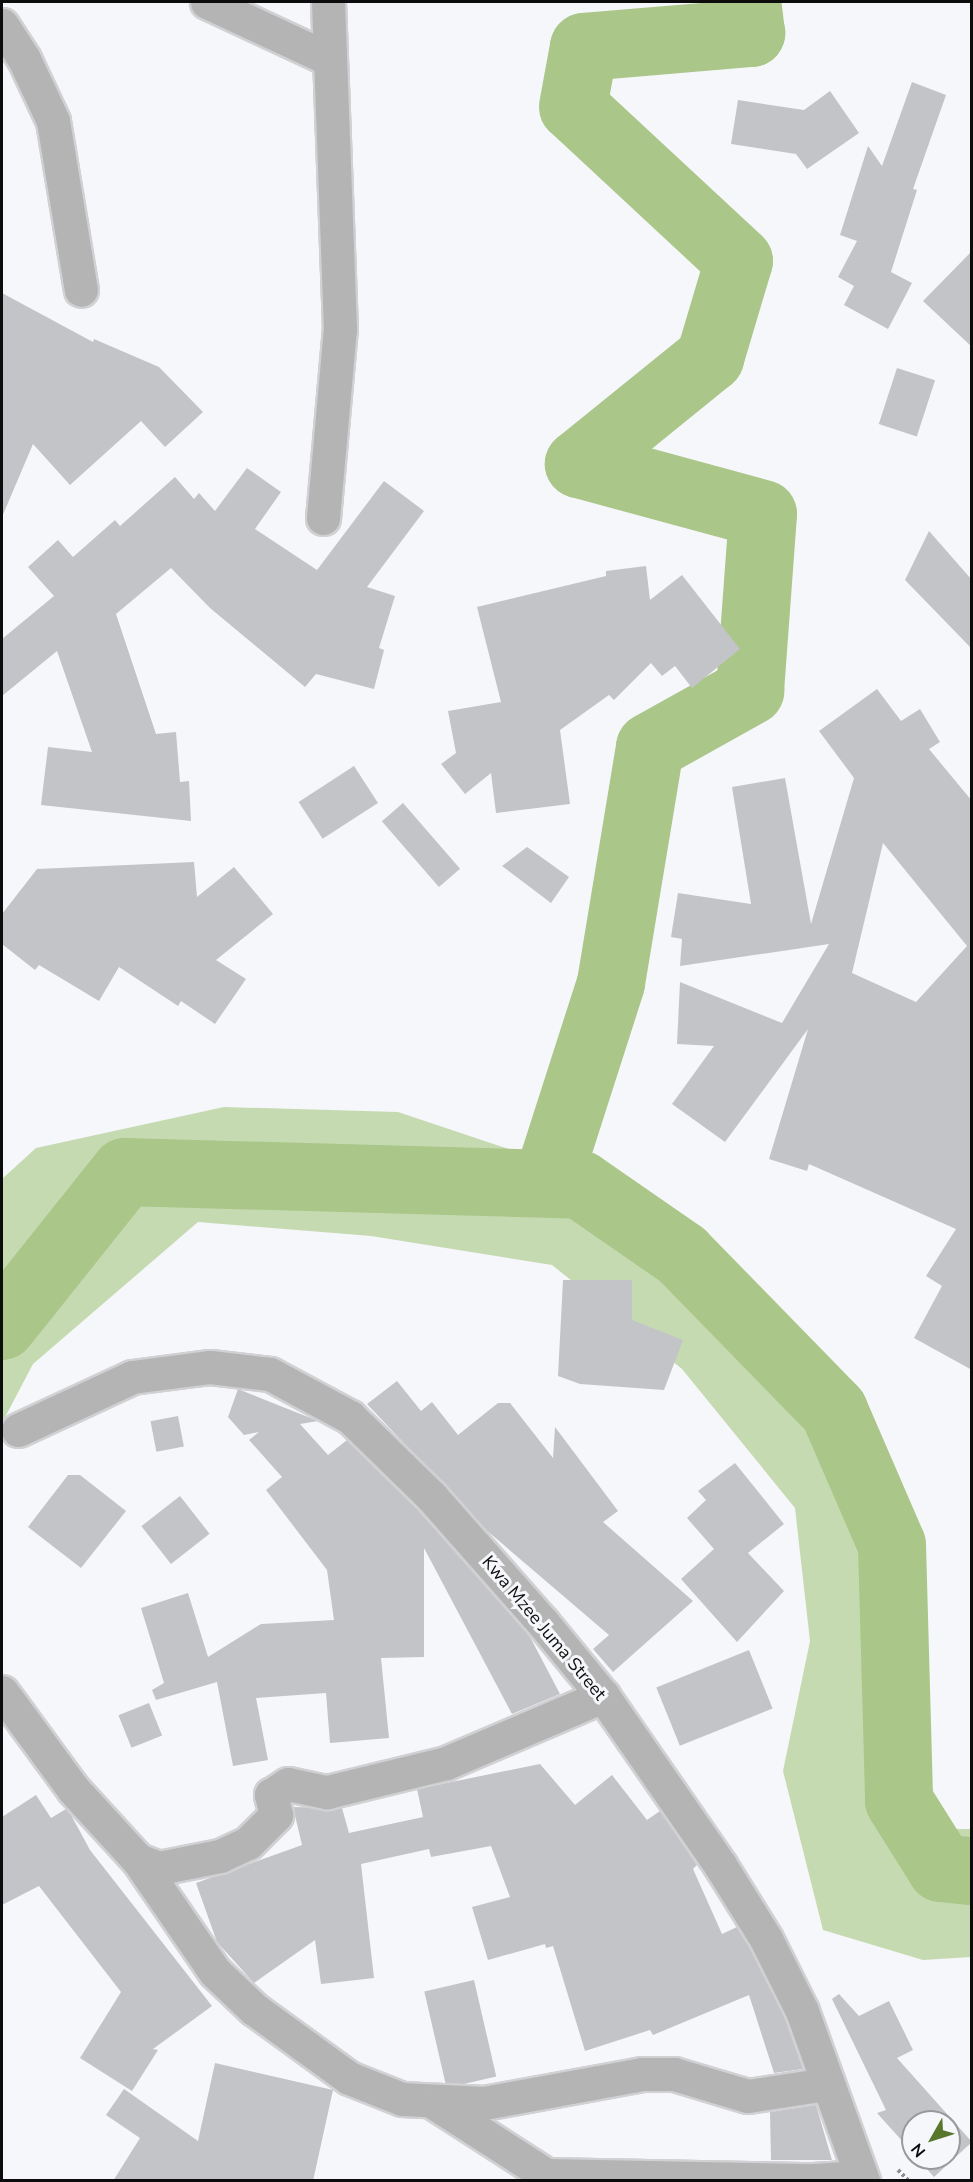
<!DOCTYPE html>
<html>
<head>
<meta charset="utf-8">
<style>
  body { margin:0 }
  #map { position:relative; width:973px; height:2182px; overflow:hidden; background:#f6f7fa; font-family:"Nunito Sans",sans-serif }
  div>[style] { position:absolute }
  .green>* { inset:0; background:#c6dab1 }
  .river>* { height:68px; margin:-34px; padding:0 34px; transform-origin:34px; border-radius:34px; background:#aac689 }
  .building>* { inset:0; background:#c3c4c7; transform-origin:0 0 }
  .path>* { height:4px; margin-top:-2px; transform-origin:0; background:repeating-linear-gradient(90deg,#8d8e90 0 3px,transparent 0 6px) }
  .roads { filter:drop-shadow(2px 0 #d1d1d4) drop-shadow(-2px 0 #d1d1d4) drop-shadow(0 2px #d1d1d4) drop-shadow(0 -2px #d1d1d4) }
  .minor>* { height:33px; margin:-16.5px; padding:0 16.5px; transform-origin:16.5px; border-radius:16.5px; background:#b4b4b5 }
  span { translate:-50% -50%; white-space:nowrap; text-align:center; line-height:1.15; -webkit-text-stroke:6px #f6f7fa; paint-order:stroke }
  .street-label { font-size:18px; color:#0c0c0d }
  .frame { position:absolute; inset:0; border:3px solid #0c0c0d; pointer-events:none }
  .north { position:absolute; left:901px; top:2110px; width:60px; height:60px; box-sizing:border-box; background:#f6f7fa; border:2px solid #98999b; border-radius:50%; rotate:231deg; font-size:16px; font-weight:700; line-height:24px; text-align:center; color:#0c0c0d }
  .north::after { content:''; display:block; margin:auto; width:21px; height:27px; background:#58762c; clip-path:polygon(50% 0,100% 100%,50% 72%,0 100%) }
</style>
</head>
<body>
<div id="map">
  <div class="green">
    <div style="clip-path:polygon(224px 1107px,398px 1112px,607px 1182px,741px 1295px,888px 1518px,894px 1829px,971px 1829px,971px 1957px,923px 1960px,823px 1930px,783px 1771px,810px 1641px,795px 1508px,682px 1369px,552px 1265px,371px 1236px,198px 1222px,33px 1364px,2px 1423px,2px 1179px,36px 1148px)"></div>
  </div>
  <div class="river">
    <div style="left:553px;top:1164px;width:190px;rotate:-72.2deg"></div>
    <div style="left:611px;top:983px;width:239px;rotate:-80.6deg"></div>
    <div style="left:650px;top:747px;width:115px;rotate:-29.2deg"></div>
    <div style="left:750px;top:691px;width:177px;rotate:-85.8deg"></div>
    <div style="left:763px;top:514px;width:191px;rotate:-164.8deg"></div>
    <div style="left:579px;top:464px;width:169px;rotate:-39deg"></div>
    <div style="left:710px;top:358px;width:101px;rotate:-73.4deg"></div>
    <div style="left:739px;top:261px;width:226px;rotate:-137.1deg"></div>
    <div style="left:573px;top:107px;width:61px;rotate:-79.6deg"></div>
    <div style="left:584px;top:47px;width:168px;rotate:-4.8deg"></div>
    <div style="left:751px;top:33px;width:31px;rotate:-97deg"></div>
    <div style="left:2px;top:1326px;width:197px;rotate:-51.4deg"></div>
    <div style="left:125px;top:1172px;width:456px;rotate:1.6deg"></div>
    <div style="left:581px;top:1185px;width:123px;rotate:34.7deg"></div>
    <div style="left:682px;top:1255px;width:218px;rotate:45.7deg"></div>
    <div style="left:834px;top:1411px;width:146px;rotate:66.6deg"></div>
    <div style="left:892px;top:1545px;width:256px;rotate:88.4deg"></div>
    <div style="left:899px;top:1801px;width:79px;rotate:57.9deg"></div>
    <div style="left:941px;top:1868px;width:31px;rotate:6deg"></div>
  </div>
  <div class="building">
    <div style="clip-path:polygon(912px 82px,946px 95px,913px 189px,917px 190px,891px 272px,912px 283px,888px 329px,844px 305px,854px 286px,838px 277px,857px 241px,840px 235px,868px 146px,882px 166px)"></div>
    <div style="clip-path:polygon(830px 91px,859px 133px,807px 169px,796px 154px,731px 144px,738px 100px,804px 110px)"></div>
    <div style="clip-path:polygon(972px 251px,972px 347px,923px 301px)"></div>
    <div style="clip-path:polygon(2px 293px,93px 342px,94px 339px,159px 367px,203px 412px,165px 447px,141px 421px,70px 485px,33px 444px,2px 517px)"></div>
    <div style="left:897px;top:368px;width:40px;height:59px;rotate:18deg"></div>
    <div style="clip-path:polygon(247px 468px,281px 492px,255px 529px,317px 570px,384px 481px,424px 511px,367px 587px,395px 596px,379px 648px,384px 650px,374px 689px,316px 674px,305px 687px,210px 608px,171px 568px,116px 614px,156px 734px,176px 732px,180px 782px,189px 781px,191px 821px,41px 805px,48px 747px,92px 752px,57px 651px,2px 696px,2px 639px,54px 596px,28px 567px,58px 540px,73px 557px,115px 520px,120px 526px,175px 477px,194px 499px,199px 493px,215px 511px)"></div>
    <div style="clip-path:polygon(929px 531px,972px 580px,972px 649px,905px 580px)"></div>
    <div style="clip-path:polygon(646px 566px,650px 600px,682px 575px,740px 649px,692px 688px,675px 666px,662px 676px,651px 663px,614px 700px,609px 695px,560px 730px,570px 804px,496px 813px,491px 773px,465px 794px,441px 764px,456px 753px,448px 711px,501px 702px,477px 607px,606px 576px,606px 571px)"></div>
    <div style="clip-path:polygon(evenodd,877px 689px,901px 721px,920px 709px,940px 742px,929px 749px,972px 801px,972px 1370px,914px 1338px,942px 1286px,926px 1276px,956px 1229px,809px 1164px,807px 1171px,769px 1159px,808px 1029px,725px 1142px,672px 1104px,714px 1046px,677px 1044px,680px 982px,782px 1023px,829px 944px,680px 966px,682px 939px,671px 937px,678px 893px,751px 904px,732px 787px,785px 778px,811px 924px,854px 778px,819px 731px,877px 689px,883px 843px,967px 946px,916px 1002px,852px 973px,883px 843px)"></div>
    <div style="left:354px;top:766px;width:44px;height:66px;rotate:57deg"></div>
    <div style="left:403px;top:803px;width:87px;height:28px;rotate:49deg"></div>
    <div style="clip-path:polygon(527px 847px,569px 877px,551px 903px,502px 866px)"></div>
    <div style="clip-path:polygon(194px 862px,197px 897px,234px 867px,273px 914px,216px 960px,246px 979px,215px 1024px,181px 1001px,178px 1006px,119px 967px,99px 1001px,39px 965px,35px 970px,2px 944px,2px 914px,37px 869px)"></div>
    <div style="clip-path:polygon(563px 1280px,632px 1280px,632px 1320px,683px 1340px,664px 1390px,580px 1384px,558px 1376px)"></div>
    <div style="clip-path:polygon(397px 1381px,421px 1411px,432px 1402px,458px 1435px,498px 1403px,510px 1403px,553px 1458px,555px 1427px,618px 1511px,603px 1522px,693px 1601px,613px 1672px,593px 1649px,609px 1635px,485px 1529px,367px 1404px)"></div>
    <div style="clip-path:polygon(238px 1389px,318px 1421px,300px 1424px,328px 1455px,347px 1440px,417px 1509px,529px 1635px,560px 1694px,512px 1714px,424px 1548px,424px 1657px,381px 1658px,389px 1738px,330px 1743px,326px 1693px,256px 1698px,268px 1760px,233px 1766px,217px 1682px,156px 1700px,152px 1690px,164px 1683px,141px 1608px,188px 1593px,208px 1657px,261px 1624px,334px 1620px,327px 1570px,266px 1490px,282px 1477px,249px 1440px,259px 1432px,244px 1435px,228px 1417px)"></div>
    <div style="left:178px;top:1416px;width:31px;height:28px;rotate:79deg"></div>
    <div style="clip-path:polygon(735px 1463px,784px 1524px,748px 1553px,784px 1591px,737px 1642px,681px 1579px,714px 1549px,687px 1518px,706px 1500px,698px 1491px)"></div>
    <div style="clip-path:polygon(68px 1475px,80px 1475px,126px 1511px,81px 1568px,28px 1527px)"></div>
    <div style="left:180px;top:1496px;width:48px;height:49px;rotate:52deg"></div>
    <div style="left:749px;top:1650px;width:63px;height:100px;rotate:68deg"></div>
    <div style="left:149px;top:1703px;width:35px;height:33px;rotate:68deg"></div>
    <div style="clip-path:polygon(540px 1764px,575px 1805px,612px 1775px,647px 1820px,660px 1811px,697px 1865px,693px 1869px,722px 1934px,737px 1927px,750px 1948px,785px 2018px,803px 2069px,774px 2073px,749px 1995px,653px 2035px,650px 2030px,585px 2051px,553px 1946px,546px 1948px,545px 1944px,488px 1960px,472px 1907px,510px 1897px,491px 1846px,431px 1857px,429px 1849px,361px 1864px,374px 1978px,321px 1984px,315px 1940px,254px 1983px,217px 1942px,196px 1883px,302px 1845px,293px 1807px,342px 1808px,349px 1833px,423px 1817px,417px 1789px)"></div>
    <div style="clip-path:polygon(36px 1795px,51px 1818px,66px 1809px,71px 1815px,90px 1850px,212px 2006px,153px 2049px,158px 2050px,132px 2091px,80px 2058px,121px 1992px,39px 1886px,2px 1905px,2px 1817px)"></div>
    <div style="left:474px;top:1980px;width:99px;height:51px;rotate:77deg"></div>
    <div style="clip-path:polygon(839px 1994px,859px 2016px,889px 2001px,913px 2050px,897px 2058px,972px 2142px,934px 2177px,917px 2158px,949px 2158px,949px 2122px,913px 2122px,913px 2153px,877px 2113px,886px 2110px,832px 1999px)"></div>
    <div style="clip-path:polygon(215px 2063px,333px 2090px,313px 2181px,113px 2181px,140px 2138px,106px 2115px,124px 2089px,198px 2141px)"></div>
    <div style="clip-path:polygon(816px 2105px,832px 2160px,771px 2160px,770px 2112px)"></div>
  </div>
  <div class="path">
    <div style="left:898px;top:2170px;width:14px;rotate:45deg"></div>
  </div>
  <div class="roads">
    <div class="minor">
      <div style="left:207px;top:2px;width:132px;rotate:25deg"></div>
      <div style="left:2px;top:25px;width:40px;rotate:57.1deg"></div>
      <div style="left:24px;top:59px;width:68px;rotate:64.9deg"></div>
      <div style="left:53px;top:121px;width:171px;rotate:80.6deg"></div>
      <div style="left:323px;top:518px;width:190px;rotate:-84.9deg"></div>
      <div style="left:340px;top:329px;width:327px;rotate:-92.1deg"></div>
      <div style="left:18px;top:1430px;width:126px;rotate:-24.9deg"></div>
      <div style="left:132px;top:1377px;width:79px;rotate:-7.3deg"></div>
      <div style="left:210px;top:1367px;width:60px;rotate:6.7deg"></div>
      <div style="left:270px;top:1374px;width:91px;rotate:28.3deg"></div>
      <div style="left:350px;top:1417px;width:113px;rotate:44.3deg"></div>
      <div style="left:431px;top:1496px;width:169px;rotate:48.6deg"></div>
      <div style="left:543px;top:1623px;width:94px;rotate:50.6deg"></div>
      <div style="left:603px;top:1696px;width:206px;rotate:55.3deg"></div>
      <div style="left:720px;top:1865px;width:87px;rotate:58.1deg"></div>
      <div style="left:766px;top:1939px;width:80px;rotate:63.4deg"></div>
      <div style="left:802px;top:2011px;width:180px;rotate:70.2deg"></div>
      <div style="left:2px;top:1692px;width:120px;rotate:53.8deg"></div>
      <div style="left:73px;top:1789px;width:96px;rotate:47.5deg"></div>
      <div style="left:138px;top:1860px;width:22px;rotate:21deg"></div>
      <div style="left:159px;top:1868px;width:62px;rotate:-11.1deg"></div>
      <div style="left:220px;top:1856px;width:31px;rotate:-25deg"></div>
      <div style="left:248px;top:1843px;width:40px;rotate:-45deg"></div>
      <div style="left:276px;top:1815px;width:21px;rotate:-104deg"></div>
      <div style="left:271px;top:1795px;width:20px;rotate:-33deg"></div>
      <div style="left:288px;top:1784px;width:40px;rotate:12deg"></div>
      <div style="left:327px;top:1792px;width:122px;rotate:-13.7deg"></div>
      <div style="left:446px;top:1763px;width:171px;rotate:-23.1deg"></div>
      <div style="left:138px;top:1860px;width:136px;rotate:55.5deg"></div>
      <div style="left:215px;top:1972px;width:54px;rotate:43.5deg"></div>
      <div style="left:254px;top:2009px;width:117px;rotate:36deg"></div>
      <div style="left:349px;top:2078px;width:57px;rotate:21.6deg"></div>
      <div style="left:402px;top:2099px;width:82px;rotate:2.8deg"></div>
      <div style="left:484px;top:2103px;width:161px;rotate:-10.4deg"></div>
      <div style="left:642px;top:2074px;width:32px"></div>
      <div style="left:674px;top:2074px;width:77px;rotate:16.6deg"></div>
      <div style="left:748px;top:2096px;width:79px;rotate:-8.7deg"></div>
      <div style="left:436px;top:2104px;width:131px;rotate:32.8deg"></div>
      <div style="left:546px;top:2175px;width:268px;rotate:1.1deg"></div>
      <div style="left:814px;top:2180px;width:47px;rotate:-3.7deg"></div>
    </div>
  </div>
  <div class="street-label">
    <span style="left:544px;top:1628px;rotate:50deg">Kwa Mzee Juma Street</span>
  </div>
  <div class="frame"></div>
  <div class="north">N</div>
</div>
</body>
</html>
